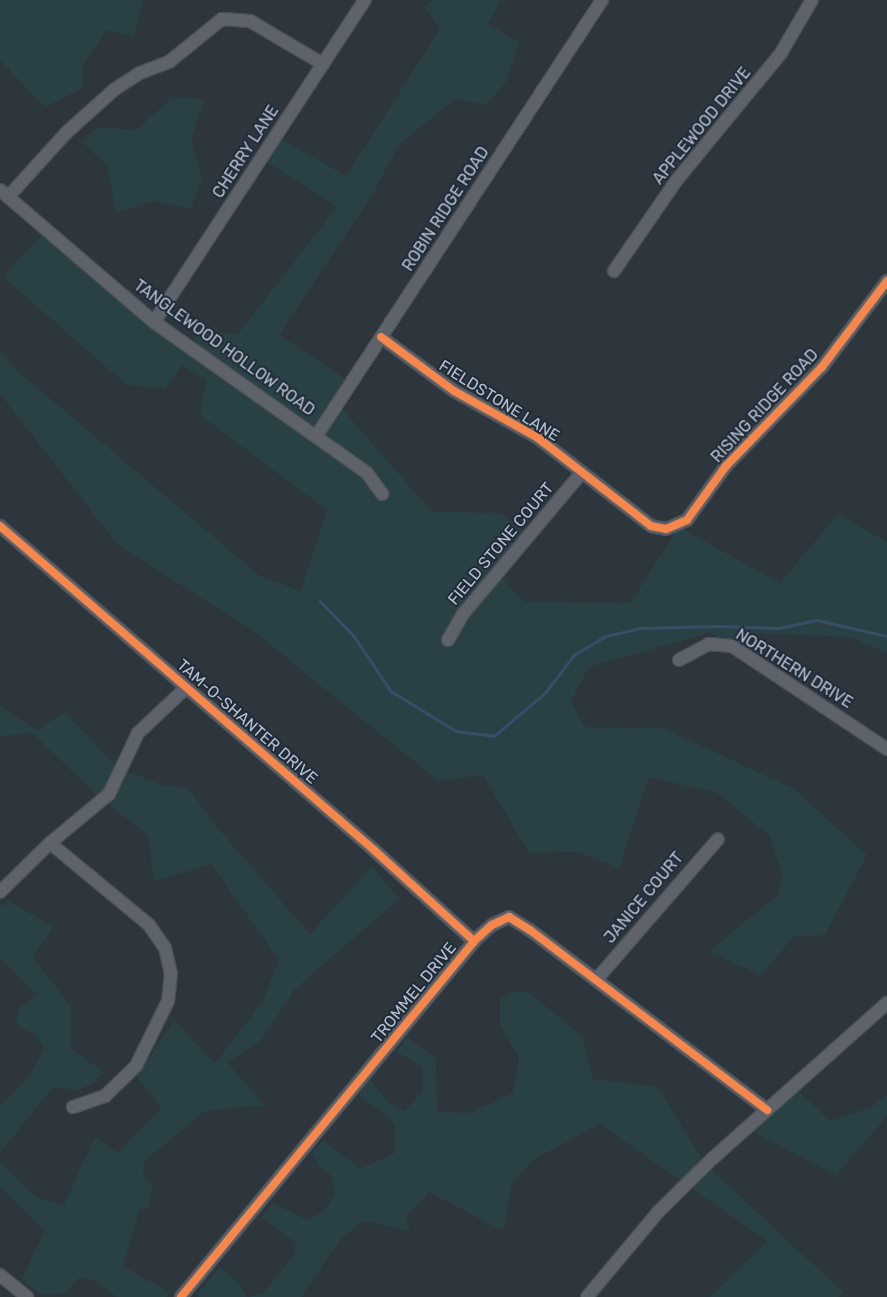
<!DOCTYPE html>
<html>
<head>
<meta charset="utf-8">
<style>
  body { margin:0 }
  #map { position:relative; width:887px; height:1297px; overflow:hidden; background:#2d353d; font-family:Rubik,sans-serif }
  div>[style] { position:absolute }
  .green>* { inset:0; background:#294144 }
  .stream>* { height:2.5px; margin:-1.25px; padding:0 1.25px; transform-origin:1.25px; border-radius:1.25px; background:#384e68 }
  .roads { filter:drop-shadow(1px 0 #4c5157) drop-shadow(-1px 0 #4c5157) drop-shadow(0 1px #4c5157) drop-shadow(0 -1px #4c5157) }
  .minor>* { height:12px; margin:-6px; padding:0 6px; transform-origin:6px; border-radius:6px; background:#5e636b }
  .cycleway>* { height:8px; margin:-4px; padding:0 4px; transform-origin:4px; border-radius:4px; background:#f5874c }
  span { translate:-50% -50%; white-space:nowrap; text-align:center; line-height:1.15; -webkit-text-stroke:4px #1f2b39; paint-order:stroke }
  .street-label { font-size:16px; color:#b8c1cd }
</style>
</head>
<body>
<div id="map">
  <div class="green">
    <div style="clip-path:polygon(0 0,143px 0,134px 36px,107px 30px,83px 65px,83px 88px,45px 107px,0 60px)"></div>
    <div style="clip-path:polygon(432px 0,501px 0,488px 24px,519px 42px,506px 82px,487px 105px,455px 99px,398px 146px,374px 192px,279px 335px,350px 382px,336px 402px,432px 512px,500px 513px,528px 535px,496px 571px,524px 602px,630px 603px,679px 527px,780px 583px,838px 514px,887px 542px,887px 653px,849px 637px,751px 633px,737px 648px,709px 633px,589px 667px,571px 701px,585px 727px,663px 728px,794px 789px,867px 855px,825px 935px,793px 937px,761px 976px,709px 951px,778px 895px,782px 875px,769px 835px,717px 793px,649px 777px,619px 868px,578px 852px,529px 853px,483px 775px,438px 781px,252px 630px,118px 545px,0 394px,0 351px,20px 373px,260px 576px,301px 591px,327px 510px,200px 415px,206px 380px,182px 365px,165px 389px,127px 385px,3px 277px,46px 230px,191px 344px,200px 331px,238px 334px,337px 207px,261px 158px,276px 136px,346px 176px,440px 29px,424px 7px)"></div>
    <div style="clip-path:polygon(172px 97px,204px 99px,191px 139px,202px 178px,191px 209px,154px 201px,116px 213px,107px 166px,82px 142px,98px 127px,137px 130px)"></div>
    <div style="clip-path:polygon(0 706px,37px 730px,65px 712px,118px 768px,162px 785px,188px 788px,215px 825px,310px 934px,372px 866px,399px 899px,295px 989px,262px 1039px,228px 1063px,264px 1105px,205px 1111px,145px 1161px,143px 1174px,153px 1185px,148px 1208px,140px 1209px,123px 1266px,171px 1293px,167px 1297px,117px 1297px,94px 1281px,79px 1277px,66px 1293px,41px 1295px,22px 1279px,45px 1231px,0 1187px,0 1162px,36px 1197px,64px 1205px,95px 1137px,118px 1153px,161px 1108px,137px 1077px,174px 1020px,215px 1063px,262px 1003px,279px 960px,211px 864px,154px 882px,148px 835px,99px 797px,31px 732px,0 737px)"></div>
    <div style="clip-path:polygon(8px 900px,53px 927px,33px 957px,71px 1007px,71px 1049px,104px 1072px,93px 1084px,76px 1090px,53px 1087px,0 1153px,0 1105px,31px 1074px,44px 1049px,35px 1034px,24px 1030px,16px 1021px,20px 1007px,38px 995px,0 959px,0 907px)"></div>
    <div style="clip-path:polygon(515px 991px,530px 993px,582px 1036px,593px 1079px,658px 1087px,705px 1164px,843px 1292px,839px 1297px,710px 1297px,767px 1241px,600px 1124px,533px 1160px,512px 1184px,503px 1231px,429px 1192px,406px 1217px,410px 1231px,363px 1221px,340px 1240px,301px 1297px,249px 1297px,264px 1292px,294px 1255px,296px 1243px,262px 1217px,272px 1203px,307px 1220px,324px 1211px,335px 1193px,330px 1174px,320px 1167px,312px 1151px,323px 1140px,360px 1169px,395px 1153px,395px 1127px,388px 1116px,358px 1095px,369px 1078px,388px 1102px,405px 1111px,423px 1091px,423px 1067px,397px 1052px,407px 1037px,436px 1058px,437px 1112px,469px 1113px,513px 1093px,519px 1058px,500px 1024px,500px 999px)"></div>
    <div style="clip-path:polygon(797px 1090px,830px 1121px,872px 1107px,887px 1094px,887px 1116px,836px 1175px,753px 1132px)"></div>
    <div style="clip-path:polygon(220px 1267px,238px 1282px,247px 1297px,199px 1297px,198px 1293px)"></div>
  </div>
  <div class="stream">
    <div style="left:320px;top:601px;width:49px;rotate:45.8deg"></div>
    <div style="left:354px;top:636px;width:66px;rotate:56.1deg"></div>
    <div style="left:391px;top:691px;width:76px;rotate:31.6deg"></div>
    <div style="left:456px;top:731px;width:38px;rotate:7deg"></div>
    <div style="left:494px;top:736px;width:67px;rotate:-40.1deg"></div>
    <div style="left:545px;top:693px;width:48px;rotate:-52.7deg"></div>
    <div style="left:574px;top:655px;width:37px;rotate:-31deg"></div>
    <div style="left:606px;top:636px;width:36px;rotate:-13deg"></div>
    <div style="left:641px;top:628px;width:76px;rotate:-1.5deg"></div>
    <div style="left:717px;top:626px;width:62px;rotate:1.8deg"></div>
    <div style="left:779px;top:628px;width:39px;rotate:-12deg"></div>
    <div style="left:817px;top:620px;width:72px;rotate:12.9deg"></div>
  </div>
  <div class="roads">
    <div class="minor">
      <div style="left:0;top:190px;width:203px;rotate:40.6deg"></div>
      <div style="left:154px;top:322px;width:261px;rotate:35.3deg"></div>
      <div style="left:367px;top:473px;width:26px;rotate:54deg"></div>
      <div style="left:8px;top:197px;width:88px;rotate:-47.8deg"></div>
      <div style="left:67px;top:132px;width:64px;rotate:-41.9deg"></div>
      <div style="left:115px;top:89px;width:30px;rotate:-33deg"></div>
      <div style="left:140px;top:73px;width:31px;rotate:-21deg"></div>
      <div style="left:169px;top:62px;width:68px;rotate:-39.1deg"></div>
      <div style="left:222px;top:19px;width:28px;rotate:4deg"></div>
      <div style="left:250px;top:21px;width:85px;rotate:30.5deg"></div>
      <div style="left:614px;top:271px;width:109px;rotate:-55.4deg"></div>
      <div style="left:676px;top:181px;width:166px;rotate:-50.6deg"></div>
      <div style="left:781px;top:53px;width:61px;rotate:-59.7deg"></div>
      <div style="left:154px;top:322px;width:385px;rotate:-56.8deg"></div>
      <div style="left:381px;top:337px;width:91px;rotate:36.5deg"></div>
      <div style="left:454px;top:391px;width:96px;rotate:29.2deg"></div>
      <div style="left:538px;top:438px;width:143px;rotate:37.9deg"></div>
      <div style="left:651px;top:526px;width:15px;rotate:11deg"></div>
      <div style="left:666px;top:529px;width:23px;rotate:-23deg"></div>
      <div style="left:687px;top:520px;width:67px;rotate:-54.2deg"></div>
      <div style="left:726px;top:466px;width:138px;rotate:-45.9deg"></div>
      <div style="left:822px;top:367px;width:108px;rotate:-52.9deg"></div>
      <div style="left:317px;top:435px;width:520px;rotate:-56.77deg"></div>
      <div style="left:0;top:526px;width:496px;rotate:40.9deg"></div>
      <div style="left:375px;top:851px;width:134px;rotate:42.3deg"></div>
      <div style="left:448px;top:640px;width:30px;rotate:-60deg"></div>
      <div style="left:463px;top:614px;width:185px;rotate:-50deg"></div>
      <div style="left:679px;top:660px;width:34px;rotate:-28deg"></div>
      <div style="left:709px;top:644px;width:23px;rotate:5deg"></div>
      <div style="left:732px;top:646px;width:186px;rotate:33.6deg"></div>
      <div style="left:50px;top:843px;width:129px;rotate:39.6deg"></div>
      <div style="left:149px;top:925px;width:28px;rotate:55deg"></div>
      <div style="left:165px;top:948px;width:26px;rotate:77deg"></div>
      <div style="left:171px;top:973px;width:28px;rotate:96deg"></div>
      <div style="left:168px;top:1001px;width:72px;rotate:116.2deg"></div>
      <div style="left:136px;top:1066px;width:43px;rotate:135.9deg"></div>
      <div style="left:105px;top:1096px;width:34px;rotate:161deg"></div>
      <div style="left:0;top:892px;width:70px;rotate:-44.4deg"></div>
      <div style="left:50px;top:843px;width:77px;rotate:-39.7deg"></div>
      <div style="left:109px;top:794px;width:68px;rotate:-64.6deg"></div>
      <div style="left:138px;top:733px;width:66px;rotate:-43.2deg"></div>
      <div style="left:596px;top:980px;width:186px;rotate:-49.1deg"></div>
      <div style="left:0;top:1275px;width:35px;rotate:39deg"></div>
      <div style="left:181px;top:1297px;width:461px;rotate:-50.5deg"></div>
      <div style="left:474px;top:941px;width:24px;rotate:-42deg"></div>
      <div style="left:492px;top:925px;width:19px;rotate:-25deg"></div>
      <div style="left:509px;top:917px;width:25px;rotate:32deg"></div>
      <div style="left:530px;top:930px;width:298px;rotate:37.2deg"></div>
      <div style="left:587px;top:1297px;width:112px;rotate:-50.1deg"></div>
      <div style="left:659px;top:1211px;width:76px;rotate:-44.5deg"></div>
      <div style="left:713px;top:1158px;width:233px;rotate:-41.7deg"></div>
    </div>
  </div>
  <div class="cycleway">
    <div style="left:381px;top:337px;width:91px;rotate:36.5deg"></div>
    <div style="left:454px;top:391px;width:96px;rotate:29.2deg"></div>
    <div style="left:538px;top:438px;width:143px;rotate:37.9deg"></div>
    <div style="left:651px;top:526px;width:15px;rotate:11deg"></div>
    <div style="left:666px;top:529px;width:23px;rotate:-23deg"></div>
    <div style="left:687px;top:520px;width:67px;rotate:-54.2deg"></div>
    <div style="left:726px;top:466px;width:138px;rotate:-45.9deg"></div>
    <div style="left:822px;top:367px;width:108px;rotate:-52.9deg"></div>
    <div style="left:0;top:526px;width:496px;rotate:40.9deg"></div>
    <div style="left:375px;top:851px;width:134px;rotate:42.3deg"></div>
    <div style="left:181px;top:1297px;width:461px;rotate:-50.5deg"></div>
    <div style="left:474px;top:941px;width:24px;rotate:-42deg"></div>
    <div style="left:492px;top:925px;width:19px;rotate:-25deg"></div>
    <div style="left:509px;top:917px;width:25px;rotate:32deg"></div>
    <div style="left:530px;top:930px;width:298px;rotate:37.2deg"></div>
  </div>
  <div class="street-label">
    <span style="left:702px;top:126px;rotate:-51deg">APPLEWOOD DRIVE</span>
    <span style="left:246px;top:152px;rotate:-57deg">CHERRY LANE</span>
    <span style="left:446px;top:209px;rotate:-57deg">ROBIN RIDGE ROAD</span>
    <span style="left:224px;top:348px;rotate:36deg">TANGLEWOOD HOLLOW ROAD</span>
    <span style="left:499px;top:401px;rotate:32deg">FIELDSTONE LANE</span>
    <span style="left:765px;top:406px;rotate:-47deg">RISING RIDGE ROAD</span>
    <span style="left:501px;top:544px;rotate:-50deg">FIELD STONE COURT</span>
    <span style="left:794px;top:669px;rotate:32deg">NORTHERN DRIVE</span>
    <span style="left:247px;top:722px;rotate:41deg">TAM-O-SHANTER DRIVE</span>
    <span style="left:644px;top:898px;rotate:-50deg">JANICE COURT</span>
    <span style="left:414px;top:993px;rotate:-51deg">TROMMEL DRIVE</span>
  </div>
</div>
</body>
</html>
